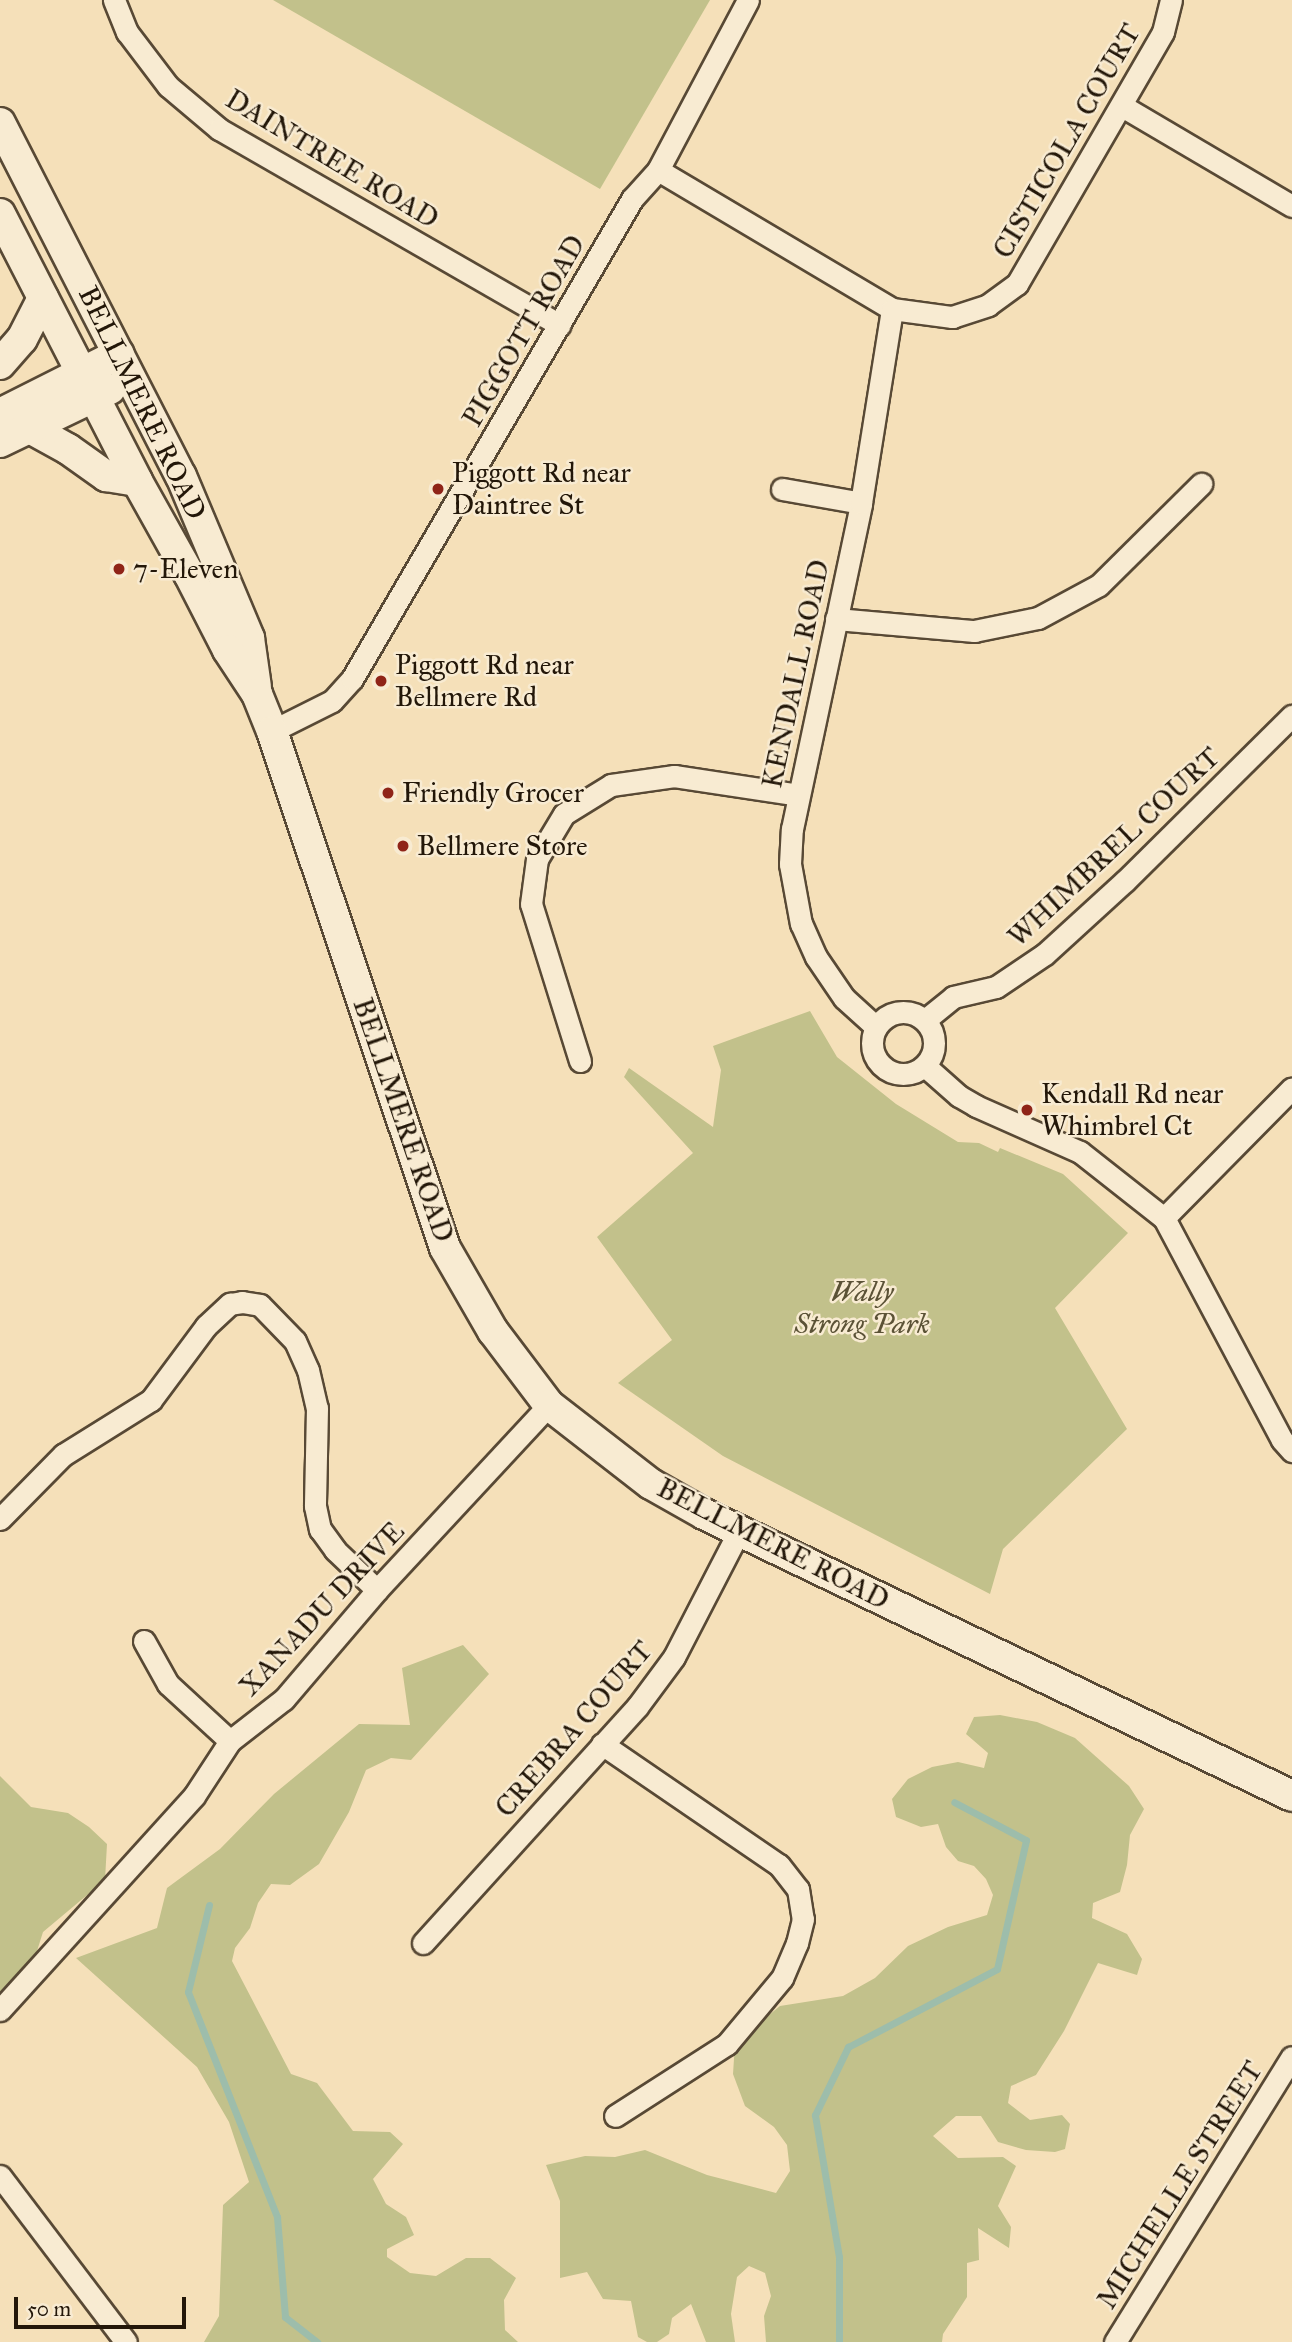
<!DOCTYPE html>
<html>
<head>
<meta charset="utf-8">
<style>
  body { margin:0 }
  #map { position:relative; width:1292px; height:2342px; overflow:hidden; background:#f5e0b9; font-family:"IM FELL Great Primer",serif }
  div>[style] { position:absolute }
  .green>* { inset:0; background:#c2c18b }
  .stream>* { height:7px; margin:-3.5px; padding:0 3.5px; transform-origin:3.5px; border-radius:3.5px; background:#9dbdab }
  .roads { filter:drop-shadow(2px 0 #584935) drop-shadow(-2px 0 #584935) drop-shadow(0 2px #584935) drop-shadow(0 -2px #584935) }
  .street>* { height:21px; margin:-10.5px; padding:0 10.5px; transform-origin:10.5px; border-radius:10.5px; background:#f8ebd2 }
  .street>.ring { margin:-10.5px; padding:0; box-sizing:content-box; background:none; border:21px solid #f8ebd2; border-radius:50% }
  .secondary>* { height:30px; margin:-15px; padding:0 15px; transform-origin:15px; border-radius:15px; background:#f8ebd2 }
  .dots>* { width:19px; height:19px; translate:-50% -50%; box-sizing:border-box; border:4px solid #f8ebd2; border-radius:50% }
  span { translate:-50% -50%; white-space:nowrap; text-align:center; line-height:1.15; -webkit-text-stroke:5px #f8ebd2; paint-order:stroke }
  .street-label { font-size:28px; color:#231709 }
  .poi-label { font-size:28px; color:#231709 }
  .left { translate:0 -50%; text-align:left }
  .park-label { font-size:28px; color:#5b5236; font-style:italic }
  .scale { position:absolute; left:14px; top:2297px; width:172px; height:32px; box-sizing:border-box; border:4px solid #231709; border-top:0; padding-left:9px; font-size:21px; line-height:24px; white-space:nowrap; color:#231709; -webkit-text-stroke:5px #f8ebd2; paint-order:stroke }
</style>
</head>
<body>
<div id="map">
  <div class="green">
    <div style="clip-path:polygon(273px 0,710px 0,600px 189px)"></div>
    <div style="clip-path:polygon(810px 1011px,837px 1057px,896px 1104px,958px 1142px,979px 1143px,998px 1152px,1000px 1148px,1063px 1174px,1128px 1233px,1055px 1308px,1127px 1429px,1003px 1549px,990px 1594px,723px 1456px,618px 1383px,672px 1340px,597px 1237px,693px 1153px,624px 1077px,629px 1068px,713px 1127px,721px 1070px,713px 1046px)"></div>
    <div style="clip-path:polygon(463px 1645px,489px 1674px,411px 1760px,391px 1758px,366px 1770px,349px 1812px,319px 1864px,290px 1885px,271px 1884px,258px 1903px,250px 1928px,235px 1948px,232px 1961px,291px 2074px,317px 2083px,353px 2131px,390px 2132px,403px 2144px,373px 2179px,386px 2204px,406px 2217px,414px 2235px,387px 2249px,387px 2257px,410px 2273px,436px 2276px,466px 2258px,490px 2258px,516px 2278px,504px 2300px,505px 2330px,518px 2342px,204px 2342px,219px 2316px,223px 2205px,249px 2182px,229px 2122px,197px 2067px,76px 1958px,157px 1928px,167px 1888px,220px 1849px,274px 1794px,359px 1724px,410px 1725px,402px 1668px)"></div>
    <div style="clip-path:polygon(1000px 1715px,1037px 1722px,1075px 1738px,1129px 1786px,1144px 1809px,1130px 1835px,1127px 1865px,1120px 1892px,1093px 1903px,1092px 1918px,1127px 1934px,1142px 1959px,1137px 1975px,1098px 1963px,1064px 2031px,1036px 2075px,1011px 2086px,1008px 2103px,1030px 2120px,1062px 2115px,1070px 2124px,1065px 2149px,1055px 2152px,1026px 2150px,998px 2142px,981px 2116px,956px 2116px,933px 2136px,958px 2158px,1003px 2157px,1016px 2166px,998px 2206px,1011px 2227px,1009px 2248px,978px 2228px,979px 2260px,967px 2263px,967px 2297px,943px 2334px,942px 2342px,766px 2342px,764px 2316px,771px 2296px,765px 2273px,749px 2266px,737px 2277px,731px 2314px,735px 2342px,706px 2342px,691px 2304px,672px 2318px,669px 2334px,657px 2342px,647px 2342px,638px 2337px,631px 2301px,603px 2299px,587px 2272px,560px 2278px,560px 2201px,546px 2165px,585px 2156px,615px 2157px,645px 2150px,707px 2175px,776px 2193px,790px 2171px,787px 2145px,774px 2127px,745px 2106px,733px 2074px,735px 2043px,780px 2006px,843px 1996px,875px 1978px,908px 1946px,948px 1927px,987px 1915px,993px 1895px,986px 1879px,974px 1866px,958px 1861px,946px 1847px,938px 1824px,921px 1827px,896px 1817px,892px 1799px,908px 1779px,932px 1767px,958px 1762px,984px 1768px,988px 1753px,966px 1734px,974px 1717px)"></div>
    <div style="clip-path:polygon(0 1776px,31px 1807px,68px 1813px,89px 1827px,107px 1844px,105px 1880px,43px 1932px,31px 1970px,0 1998px)"></div>
  </div>
  <div class="stream">
    <div style="left:209px;top:1905px;width:89px;rotate:103.6deg"></div>
    <div style="left:188px;top:1992px;width:242px;rotate:68.4deg"></div>
    <div style="left:277px;top:2217px;width:100px;rotate:85.4deg"></div>
    <div style="left:285px;top:2317px;width:41px;rotate:38deg"></div>
    <div style="left:839px;top:2342px;width:85px;rotate:-90deg"></div>
    <div style="left:839px;top:2257px;width:144px;rotate:-99.6deg"></div>
    <div style="left:815px;top:2115px;width:76px;rotate:-64.1deg"></div>
    <div style="left:848px;top:2047px;width:168px;rotate:-27.6deg"></div>
    <div style="left:997px;top:1969px;width:132px;rotate:-77.3deg"></div>
    <div style="left:1026px;top:1840px;width:81px;rotate:-152.2deg"></div>
  </div>
  <div class="roads">
    <div class="street">
      <div style="left:114px;top:0;width:35px;rotate:68deg"></div>
      <div style="left:127px;top:32px;width:68px;rotate:52.8deg"></div>
      <div style="left:168px;top:86px;width:67px;rotate:40.1deg"></div>
      <div style="left:219px;top:129px;width:393px;rotate:29.9deg"></div>
      <div style="left:1122px;top:106px;width:197px;rotate:30.5deg"></div>
      <div style="left:658px;top:170px;width:272px;rotate:30.7deg"></div>
      <div style="left:892px;top:309px;width:61px;rotate:7.6deg"></div>
      <div style="left:952px;top:317px;width:38px;rotate:-18deg"></div>
      <div style="left:988px;top:305px;width:36px;rotate:-36deg"></div>
      <div style="left:1017px;top:284px;width:291px;rotate:-59.9deg"></div>
      <div style="left:1163px;top:32px;width:33px;rotate:-76deg"></div>
      <div style="left:782px;top:489px;width:80px;rotate:10deg"></div>
      <div style="left:836px;top:619px;width:139px;rotate:5deg"></div>
      <div style="left:974px;top:631px;width:65px;rotate:-11.5deg"></div>
      <div style="left:1038px;top:618px;width:69px;rotate:-28.4deg"></div>
      <div style="left:1099px;top:585px;width:144px;rotate:-44.7deg"></div>
      <div style="left:272px;top:731px;width:67px;rotate:-26.6deg"></div>
      <div style="left:332px;top:701px;width:30px;rotate:-48deg"></div>
      <div style="left:352px;top:679px;width:556px;rotate:-59.74deg"></div>
      <div style="left:632px;top:199px;width:39px;rotate:-48deg"></div>
      <div style="left:658px;top:170px;width:192px;rotate:-62.1deg"></div>
      <div class="ring" style="left:872px;top:1012px;width:41px;height:41px"></div>
      <div style="left:925px;top:1020px;width:36px;rotate:-39deg"></div>
      <div style="left:953px;top:997px;width:44px;rotate:-13.1deg"></div>
      <div style="left:996px;top:987px;width:59px;rotate:-34deg"></div>
      <div style="left:1045px;top:954px;width:108px;rotate:-42.4deg"></div>
      <div style="left:1125px;top:881px;width:235px;rotate:-44.7deg"></div>
      <div style="left:876px;top:1027px;width:43px;rotate:-137.8deg"></div>
      <div style="left:844px;top:998px;width:50px;rotate:-124.3deg"></div>
      <div style="left:816px;top:957px;width:36px;rotate:-114deg"></div>
      <div style="left:801px;top:924px;width:61px;rotate:-100.4deg"></div>
      <div style="left:790px;top:864px;width:35px;rotate:-87deg"></div>
      <div style="left:792px;top:829px;width:333px;rotate:-78deg"></div>
      <div style="left:861px;top:503px;width:196px;rotate:-80.9deg"></div>
      <div style="left:580px;top:1061px;width:164px;rotate:-107.3deg"></div>
      <div style="left:531px;top:904px;width:45px;rotate:-82.4deg"></div>
      <div style="left:537px;top:859px;width:52px;rotate:-59deg"></div>
      <div style="left:564px;top:814px;width:55px;rotate:-31.7deg"></div>
      <div style="left:611px;top:785px;width:64px;rotate:-8.1deg"></div>
      <div style="left:674px;top:776px;width:126px;rotate:8.6deg"></div>
      <div style="left:925px;top:1066px;width:45px;rotate:41.4deg"></div>
      <div style="left:959px;top:1096px;width:20px;rotate:30deg"></div>
      <div style="left:976px;top:1106px;width:114px;rotate:23.9deg"></div>
      <div style="left:1080px;top:1152px;width:107px;rotate:38.2deg"></div>
      <div style="left:1164px;top:1218px;width:251px;rotate:62deg"></div>
      <div style="left:1282px;top:1440px;width:15px;rotate:48deg"></div>
      <div style="left:1164px;top:1218px;width:182px;rotate:-45.4deg"></div>
      <div style="left:0;top:1519px;width:90px;rotate:-45.5deg"></div>
      <div style="left:63px;top:1455px;width:104px;rotate:-32deg"></div>
      <div style="left:151px;top:1400px;width:92px;rotate:-53.4deg"></div>
      <div style="left:206px;top:1326px;width:33px;rotate:-43deg"></div>
      <div style="left:230px;top:1304px;width:12px;rotate:-9deg"></div>
      <div style="left:242px;top:1302px;width:18px;rotate:9deg"></div>
      <div style="left:260px;top:1305px;width:50px;rotate:45.8deg"></div>
      <div style="left:295px;top:1341px;width:32px;rotate:66deg"></div>
      <div style="left:308px;top:1370px;width:39px;rotate:77deg"></div>
      <div style="left:317px;top:1408px;width:98px;rotate:91.2deg"></div>
      <div style="left:315px;top:1506px;width:24px;rotate:78deg"></div>
      <div style="left:320px;top:1529px;width:26px;rotate:54deg"></div>
      <div style="left:335px;top:1550px;width:58px;rotate:43.6deg"></div>
      <div style="left:144px;top:1641px;width:49px;rotate:60.8deg"></div>
      <div style="left:168px;top:1684px;width:84px;rotate:42.6deg"></div>
      <div style="left:602px;top:1744px;width:214px;rotate:34.4deg"></div>
      <div style="left:779px;top:1865px;width:31px;rotate:52deg"></div>
      <div style="left:798px;top:1889px;width:30px;rotate:81deg"></div>
      <div style="left:803px;top:1919px;width:25px;rotate:104deg"></div>
      <div style="left:797px;top:1943px;width:38px;rotate:113deg"></div>
      <div style="left:782px;top:1978px;width:86px;rotate:129.8deg"></div>
      <div style="left:727px;top:2044px;width:133px;rotate:147.3deg"></div>
      <div style="left:423px;top:1943px;width:319px;rotate:-47.8deg"></div>
      <div style="left:637px;top:1707px;width:62px;rotate:-53.5deg"></div>
      <div style="left:674px;top:1657px;width:142px;rotate:-62.7deg"></div>
      <div style="left:0;top:2010px;width:289px;rotate:-47.8deg"></div>
      <div style="left:194px;top:1796px;width:66px;rotate:-56.8deg"></div>
      <div style="left:230px;top:1741px;width:68px;rotate:-37.9deg"></div>
      <div style="left:284px;top:1699px;width:143px;rotate:-49.5deg"></div>
      <div style="left:377px;top:1590px;width:253px;rotate:-47.1deg"></div>
      <div style="left:0;top:2176px;width:208px;rotate:52.8deg"></div>
      <div style="left:1115px;top:2342px;width:335px;rotate:-58.2deg"></div>
    </div>
    <div class="secondary">
      <div style="left:0;top:123px;width:397px;rotate:62.9deg"></div>
      <div style="left:181px;top:476px;width:176px;rotate:67.2deg"></div>
      <div style="left:249px;top:638px;width:49px;rotate:81.9deg"></div>
      <div style="left:0;top:214px;width:300px;rotate:62.8deg"></div>
      <div style="left:137px;top:481px;width:107px;rotate:60.8deg"></div>
      <div style="left:189px;top:574px;width:85px;rotate:62.8deg"></div>
      <div style="left:228px;top:650px;width:53px;rotate:56.6deg"></div>
      <div style="left:257px;top:694px;width:40px;rotate:68deg"></div>
      <div style="left:272px;top:731px;width:545px;rotate:71.5deg"></div>
      <div style="left:445px;top:1248px;width:96px;rotate:60deg"></div>
      <div style="left:493px;top:1331px;width:93px;rotate:52.9deg"></div>
      <div style="left:549px;top:1405px;width:129px;rotate:37.8deg"></div>
      <div style="left:651px;top:1484px;width:61px;rotate:29.5deg"></div>
      <div style="left:704px;top:1514px;width:652px;rotate:25.62deg"></div>
      <div style="left:0;top:364px;width:33px;rotate:-49deg"></div>
      <div style="left:22px;top:339px;width:46px;rotate:-62.9deg"></div>
      <div style="left:0;top:414px;width:133px;rotate:-26.8deg"></div>
      <div style="left:30px;top:428px;width:43px;rotate:28.9deg"></div>
      <div style="left:68px;top:449px;width:47px;rotate:35.4deg"></div>
      <div style="left:106px;top:476px;width:31px;rotate:9deg"></div>
      <div style="left:0;top:442px;width:122px;rotate:-25.7deg"></div>
    </div>
  </div>
  <div class="dots">
    <div style="left:438px;top:489px;background:#8f2418"></div>
    <div style="left:119px;top:569px;background:#8f2418"></div>
    <div style="left:381px;top:681px;background:#8f2418"></div>
    <div style="left:388px;top:793px;background:#8f2418"></div>
    <div style="left:403px;top:846px;background:#8f2418"></div>
    <div style="left:1027px;top:1110px;background:#8f2418"></div>
  </div>
  <div class="street-label">
    <span style="left:1067px;top:141px;rotate:-60deg">CISTICOLA COURT</span>
    <span style="left:332px;top:159px;rotate:31deg">DAINTREE ROAD</span>
    <span style="left:524px;top:331px;rotate:-60deg">PIGGOTT ROAD</span>
    <span style="left:142px;top:403px;rotate:64deg">BELLMERE ROAD</span>
    <span style="left:796px;top:674px;rotate:-78deg">KENDALL ROAD</span>
    <span style="left:1114px;top:847px;rotate:-43deg">WHIMBREL COURT</span>
    <span style="left:403px;top:1120px;rotate:71deg">BELLMERE ROAD</span>
    <span style="left:773px;top:1544px;rotate:27deg">BELLMERE ROAD</span>
    <span style="left:322px;top:1609px;rotate:-47deg">XANADU DRIVE</span>
    <span style="left:574px;top:1729px;rotate:-49deg">CREBRA COURT</span>
    <span style="left:1180px;top:2185px;rotate:-58deg">MICHELLE STREET</span>
  </div>
  <div class="poi-label">
    <span class="left" style="left:452px;top:489px">Piggott Rd near<br>Daintree St</span>
    <span class="left" style="left:133px;top:569px">7-Eleven</span>
    <span class="left" style="left:395px;top:681px">Piggott Rd near<br>Bellmere Rd</span>
    <span class="left" style="left:402px;top:793px">Friendly Grocer</span>
    <span class="left" style="left:417px;top:846px">Bellmere Store</span>
    <span class="left" style="left:1041px;top:1110px">Kendall Rd near<br>Whimbrel Ct</span>
  </div>
  <div class="park-label">
    <span style="left:862px;top:1308px">Wally<br>Strong Park</span>
  </div>
  <div class="scale">50 m</div>
</div>
</body>
</html>
